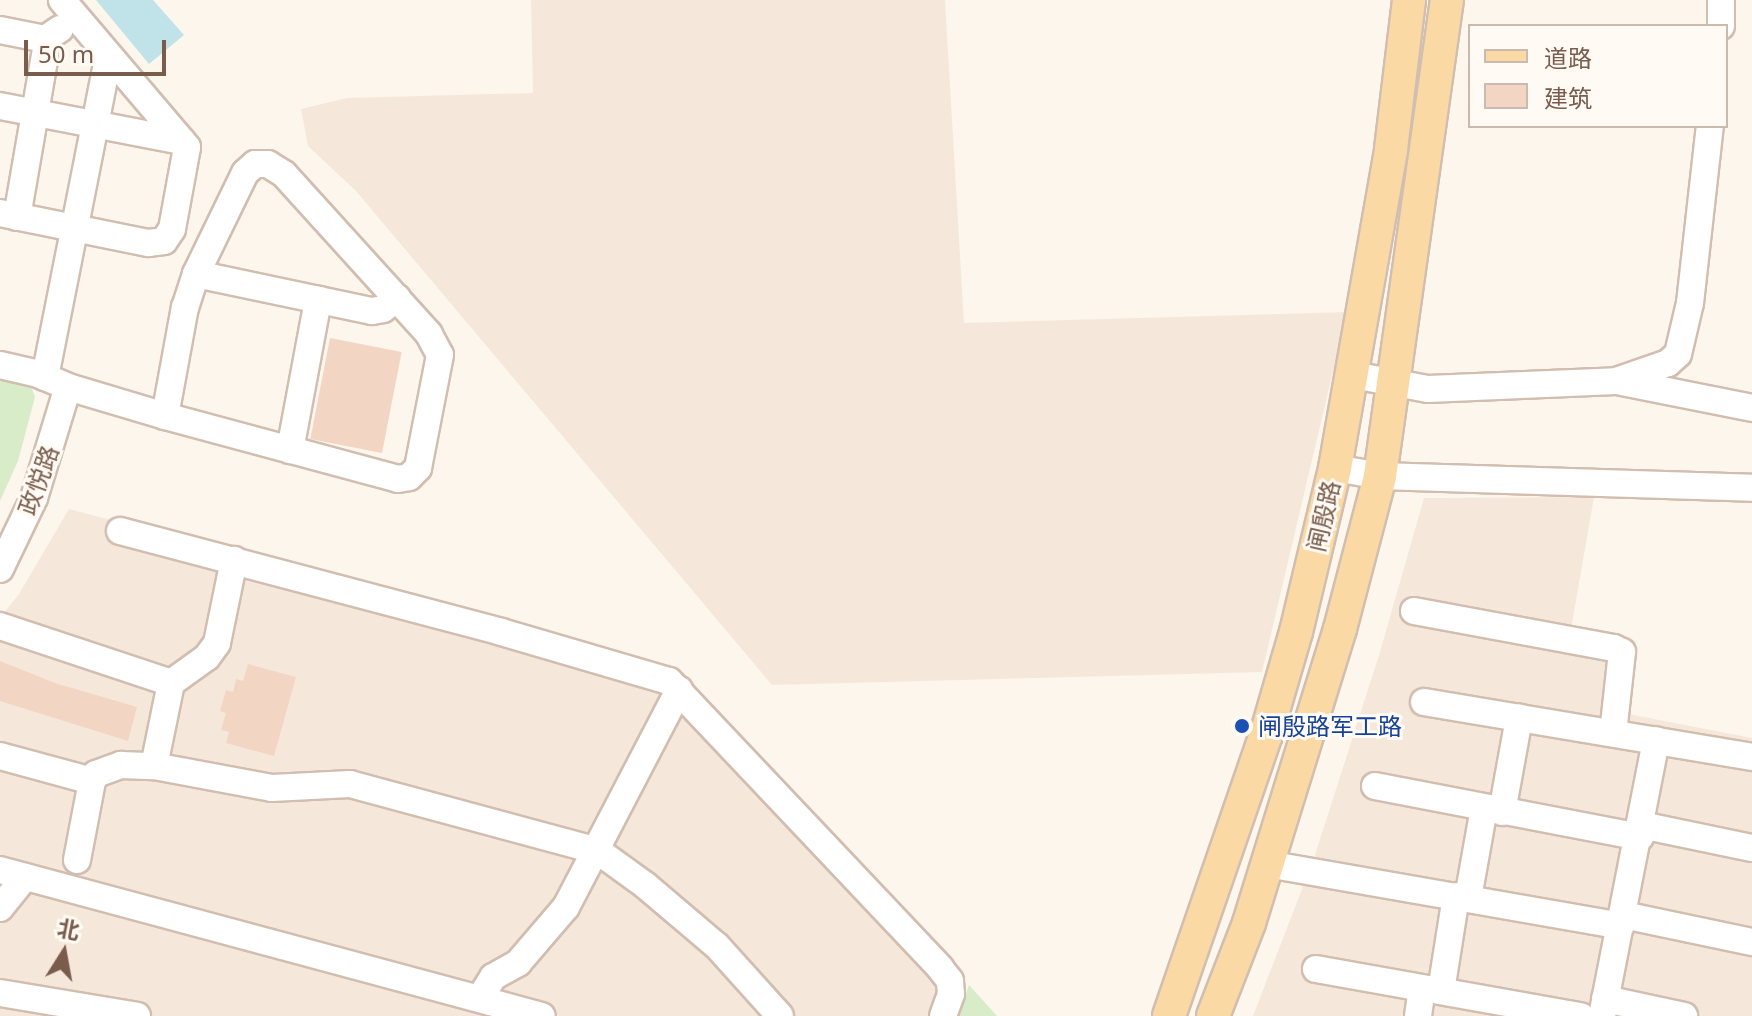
<!DOCTYPE html>
<html>
<head>
<meta charset="utf-8">
<style>
  body { margin:0 }
  #map { position:relative; width:1752px; height:1016px; overflow:hidden; background:#fdf6ec; font-family:"Noto Sans","Noto Sans SC",sans-serif }
  div>[style] { position:absolute }
  .residential>* { inset:0; background:#f5e8da }
  .green>* { inset:0; background:#d8ecc9 }
  .water>* { inset:0; background:#bfe3e8 }
  .building>* { inset:0; background:#f3d5c3; transform-origin:0 0 }
  .roads { filter:drop-shadow(2px 0 #d1beb0) drop-shadow(-2px 0 #d1beb0) drop-shadow(0 2px #d1beb0) drop-shadow(0 -2px #d1beb0) }
  .minor>* { height:26px; margin:-13px; padding:0 13px; transform-origin:13px; border-radius:13px; background:#fff }
  .major>* { height:32px; margin:-16px; padding:0 16px; transform-origin:16px; border-radius:16px; background:#fbd9a5 }
  .dots>* { width:22px; height:22px; translate:-50% -50%; box-sizing:border-box; border:4px solid #fffaf3; border-radius:50% }
  span { translate:-50% -50%; white-space:nowrap; text-align:center; line-height:1.15; -webkit-text-stroke:6px #fffaf3; paint-order:stroke }
  .street-label { font-size:24px; color:#7a5c4d }
  .transit-label { font-size:24px; color:#164399 }
  .left { translate:0 -50%; text-align:left }
  .legend { position:absolute; left:1468px; top:24px; width:260px; height:104px; box-sizing:border-box; background:#fffaf3; border:2px solid #cabbb1; margin:0; padding:10px 14px; list-style:none; font-size:24px; color:#7a5c4d }
  .legend li { display:flex; align-items:center; gap:16px; height:40px }
  .legend b { width:40px; border:2px solid #cabbb1 }
  .north { position:absolute; left:24px; top:912px; width:80px; height:80px; -webkit-text-stroke:6px #fffaf3; paint-order:stroke; rotate:11deg; font-size:22px; font-weight:700; line-height:32px; text-align:center; color:#7a5c4d }
  .north::after { content:''; display:block; margin:auto; width:28px; height:36px; background:#7a5c4d; clip-path:polygon(50% 0,100% 100%,50% 72%,0 100%) }
  .scale { position:absolute; left:24px; top:40px; width:142px; height:36px; box-sizing:border-box; border:4px solid #7a5c4d; border-top:0; padding-left:10px; font-size:24px; line-height:28px; white-space:nowrap; color:#7a5c4d; -webkit-text-stroke:6px #fffaf3; paint-order:stroke }
</style>
</head>
<body>
<div id="map">
  <div class="residential">
    <div style="clip-path:polygon(531px 0,945px 0,964px 323px,1347px 312px,1262px 672px,772px 685px,356px 191px,308px 146px,301px 109px,347px 98px,533px 93px)"></div>
    <div style="clip-path:polygon(1594px 497px,1570px 635px,1632px 644px,1623px 713px,1752px 738px,1752px 1016px,1253px 1016px,1314px 858px,1380px 652px,1424px 498px)"></div>
    <div style="clip-path:polygon(69px 509px,683px 672px,964px 979px,951px 1016px,0 1016px,0 618px,19px 594px)"></div>
  </div>
  <div class="green">
    <div style="clip-path:polygon(0 374px,29px 381px,35px 397px,18px 461px,0 501px)"></div>
    <div style="clip-path:polygon(969px 985px,997px 1016px,958px 1016px)"></div>
  </div>
  <div class="water">
    <div style="clip-path:polygon(96px 0,153px 0,184px 35px,149px 64px)"></div>
  </div>
  <div class="building">
    <div style="left:330px;top:338px;width:73px;height:103px;rotate:11deg"></div>
    <div style="clip-path:polygon(0 661px,55px 683px,137px 707px,128px 741px,0 701px)"></div>
    <div style="clip-path:polygon(248px 664px,296px 677px,274px 756px,226px 743px,229px 732px,221px 730px,226px 713px,220px 711px,226px 690px,233px 692px,236px 679px,243px 681px)"></div>
  </div>
  <div class="roads">
    <div class="minor">
      <div style="left:1721px;top:0;width:26px;rotate:90deg"></div>
      <div style="left:0;top:30px;width:46px;rotate:11.3deg"></div>
      <div style="left:45px;top:39px;width:18px;rotate:-34deg"></div>
      <div style="left:0;top:106px;width:185px;rotate:10.9deg"></div>
      <div style="left:0;top:213px;width:151px;rotate:11.5deg"></div>
      <div style="left:148px;top:243px;width:16px;rotate:-7deg"></div>
      <div style="left:164px;top:241px;width:14px;rotate:-56deg"></div>
      <div style="left:172px;top:229px;width:83px;rotate:-79.6deg"></div>
      <div style="left:187px;top:147px;width:193px;rotate:-130.4deg"></div>
      <div style="left:17px;top:217px;width:182px;rotate:-80.2deg"></div>
      <div style="left:196px;top:274px;width:180px;rotate:11.9deg"></div>
      <div style="left:372px;top:311px;width:11px;rotate:-10deg"></div>
      <div style="left:383px;top:309px;width:18px;rotate:-38deg"></div>
      <div style="left:0;top:365px;width:39px;rotate:13deg"></div>
      <div style="left:38px;top:374px;width:33px;rotate:23deg"></div>
      <div style="left:68px;top:387px;width:101px;rotate:16.6deg"></div>
      <div style="left:165px;top:416px;width:241px;rotate:15.1deg"></div>
      <div style="left:398px;top:479px;width:11px;rotate:-10deg"></div>
      <div style="left:409px;top:477px;width:13px;rotate:-45deg"></div>
      <div style="left:418px;top:468px;width:115px;rotate:-79deg"></div>
      <div style="left:440px;top:355px;width:24px;rotate:-118deg"></div>
      <div style="left:429px;top:334px;width:216px;rotate:-132.2deg"></div>
      <div style="left:284px;top:174px;width:19px;rotate:-148deg"></div>
      <div style="left:268px;top:164px;width:13px;rotate:180deg"></div>
      <div style="left:255px;top:164px;width:13px;rotate:138deg"></div>
      <div style="left:245px;top:173px;width:112px;rotate:115.9deg"></div>
      <div style="left:196px;top:274px;width:35px;rotate:108deg"></div>
      <div style="left:185px;top:307px;width:111px;rotate:100.4deg"></div>
      <div style="left:1353px;top:375px;width:76px;rotate:10.6deg"></div>
      <div style="left:1428px;top:389px;width:188px;rotate:-2.4deg"></div>
      <div style="left:1616px;top:381px;width:55px;rotate:-19.1deg"></div>
      <div style="left:1668px;top:363px;width:13px;rotate:-42deg"></div>
      <div style="left:1678px;top:354px;width:52px;rotate:-76.8deg"></div>
      <div style="left:1690px;top:303px;width:178px;rotate:-83.6deg"></div>
      <div style="left:45px;top:377px;width:325px;rotate:-78.8deg"></div>
      <div style="left:1622px;top:382px;width:133px;rotate:11.3deg"></div>
      <div style="left:290px;top:450px;width:153px;rotate:-79.4deg"></div>
      <div style="left:1335px;top:468px;width:46px;rotate:10.1deg"></div>
      <div style="left:1380px;top:476px;width:372px;rotate:1.8deg"></div>
      <div style="left:120px;top:531px;width:394px;rotate:14.8deg"></div>
      <div style="left:501px;top:632px;width:175px;rotate:16.3deg"></div>
      <div style="left:669px;top:681px;width:395px;rotate:46.6deg"></div>
      <div style="left:940px;top:968px;width:16px;rotate:52deg"></div>
      <div style="left:950px;top:981px;width:13px;rotate:86deg"></div>
      <div style="left:951px;top:994px;width:23px;rotate:110deg"></div>
      <div style="left:0;top:569px;width:79px;rotate:-64.4deg"></div>
      <div style="left:34px;top:498px;width:116px;rotate:-73deg"></div>
      <div style="left:1414px;top:611px;width:203px;rotate:10.5deg"></div>
      <div style="left:1614px;top:648px;width:9px;rotate:27deg"></div>
      <div style="left:1622px;top:652px;width:81px;rotate:96.3deg"></div>
      <div style="left:0;top:626px;width:180px;rotate:18.4deg"></div>
      <div style="left:1424px;top:702px;width:333px;rotate:9.5deg"></div>
      <div style="left:0;top:756px;width:95px;rotate:15.2deg"></div>
      <div style="left:154px;top:766px;width:85px;rotate:-78.4deg"></div>
      <div style="left:171px;top:683px;width:44px;rotate:-35.8deg"></div>
      <div style="left:207px;top:657px;width:17px;rotate:-54deg"></div>
      <div style="left:217px;top:643px;width:85px;rotate:-78.4deg"></div>
      <div style="left:1375px;top:786px;width:270px;rotate:10.9deg"></div>
      <div style="left:1502px;top:812px;width:96px;rotate:-79.7deg"></div>
      <div style="left:1641px;top:825px;width:113px;rotate:11.7deg"></div>
      <div style="left:77px;top:860px;width:80px;rotate:-79.2deg"></div>
      <div style="left:92px;top:781px;width:8px;rotate:-60deg"></div>
      <div style="left:96px;top:774px;width:27px;rotate:-20deg"></div>
      <div style="left:121px;top:765px;width:33px;rotate:2deg"></div>
      <div style="left:154px;top:766px;width:120px;rotate:10.6deg"></div>
      <div style="left:272px;top:788px;width:78px;rotate:-2.9deg"></div>
      <div style="left:350px;top:784px;width:257px;rotate:15.1deg"></div>
      <div style="left:598px;top:851px;width:58px;rotate:35.9deg"></div>
      <div style="left:645px;top:885px;width:94px;rotate:40.3deg"></div>
      <div style="left:717px;top:946px;width:94px;rotate:48deg"></div>
      <div style="left:1267px;top:864px;width:359px;rotate:9.9deg"></div>
      <div style="left:0;top:870px;width:561px;rotate:15.08deg"></div>
      <div style="left:1468px;top:898px;width:91px;rotate:-79.9deg"></div>
      <div style="left:0;top:908px;width:40px;rotate:-51deg"></div>
      <div style="left:1623px;top:915px;width:132px;rotate:11.8deg"></div>
      <div style="left:1316px;top:969px;width:269px;rotate:10.1deg"></div>
      <div style="left:1441px;top:991px;width:96px;rotate:-81deg"></div>
      <div style="left:0;top:993px;width:139px;rotate:9.5deg"></div>
      <div style="left:480px;top:998px;width:25px;rotate:-58deg"></div>
      <div style="left:493px;top:977px;width:29px;rotate:-29deg"></div>
      <div style="left:518px;top:963px;width:74px;rotate:-49.4deg"></div>
      <div style="left:566px;top:907px;width:245px;rotate:-62.5deg"></div>
      <div style="left:1605px;top:999px;width:81px;rotate:12.1deg"></div>
      <div style="left:1418px;top:1016px;width:28px;rotate:-82deg"></div>
      <div style="left:1602px;top:1016px;width:281px;rotate:-78.9deg"></div>
    </div>
    <div class="major">
      <div style="left:1169px;top:1016px;width:297px;rotate:-71deg"></div>
      <div style="left:1266px;top:735px;width:107px;rotate:-73.8deg"></div>
      <div style="left:1296px;top:632px;width:169px;rotate:-76.6deg"></div>
      <div style="left:1335px;top:468px;width:324px;rotate:-80deg"></div>
      <div style="left:1391px;top:149px;width:150px;rotate:-83.1deg"></div>
      <div style="left:1213px;top:1016px;width:100px;rotate:-68.8deg"></div>
      <div style="left:1249px;top:923px;width:308px;rotate:-72.8deg"></div>
      <div style="left:1340px;top:629px;width:158px;rotate:-75.3deg"></div>
      <div style="left:1380px;top:476px;width:481px;rotate:-82deg"></div>
    </div>
  </div>
  <div class="dots">
    <div style="left:1242px;top:726px;background:#1a4fb4"></div>
  </div>
  <div class="street-label">
    <span style="left:38px;top:480px;rotate:-70deg">政悦路</span>
    <span style="left:1323px;top:516px;rotate:-77deg">闸殷路</span>
  </div>
  <div class="transit-label">
    <span class="left" style="left:1258px;top:726px">闸殷路军工路</span>
  </div>
  <ul class="legend">
  <li><b style="height:10px;background:#fbd9a5"></b>道路</li>
  <li><b style="height:22px;background:#f3d5c3"></b>建筑</li>
  </ul>
  <div class="north">北</div>
  <div class="scale">50 m</div>
</div>
</body>
</html>
